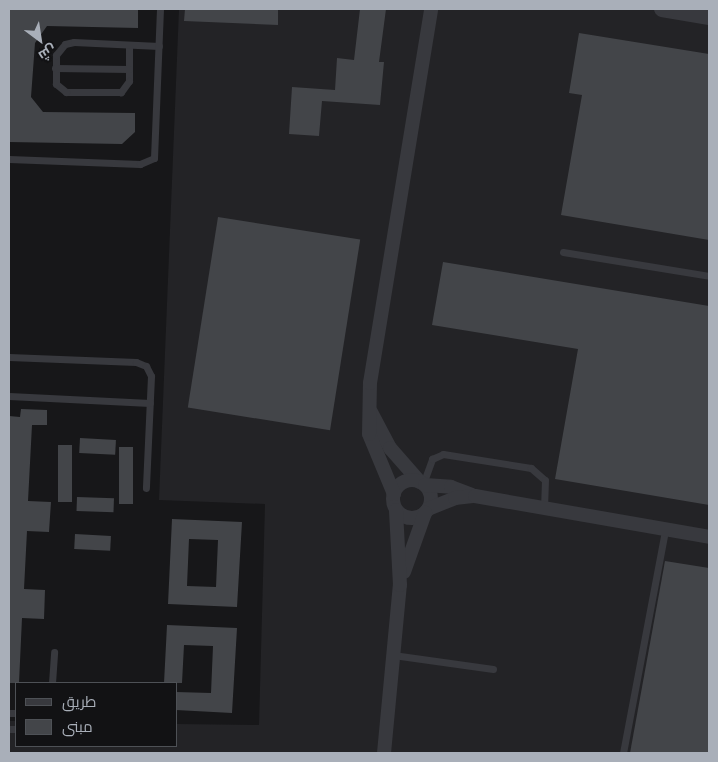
<!DOCTYPE html>
<html>
<head>
<meta charset="utf-8">
<style>
  body { margin:0 }
  #map { position:relative; width:718px; height:762px; overflow:hidden; background:#171719; font-family:"Open Sans",Cairo,sans-serif }
  div>[style] { position:absolute }
  .built>* { inset:0; background:#232326 }
  .building>* { inset:0; background:#434549; transform-origin:0 0 }
  .service>* { height:7px; margin:-3.5px; padding:0 3.5px; transform-origin:3.5px; border-radius:3.5px; background:#38393e }
  .minor>* { height:14px; margin:-7px; padding:0 7px; transform-origin:7px; border-radius:7px; background:#38393e }
  .minor>.ring { margin:-7px; padding:0; box-sizing:content-box; background:none; border:14px solid #38393e; border-radius:50% }
  .tertiary>* { height:16px; margin:-8px; padding:0 8px; transform-origin:8px; border-radius:8px; background:#38393e }
  span { translate:-50% -50%; white-space:nowrap; text-align:center; line-height:1.15; -webkit-text-stroke:4px #121214; paint-order:stroke }
  .frame { position:absolute; inset:0; border:10px solid #a9afb9; pointer-events:none }
  .legend { position:absolute; left:15px; top:682px; width:162px; height:65px; box-sizing:border-box; background:#121214; border:1px solid #4e5156; margin:0; padding:6px 9px; list-style:none; font-size:15px; color:#a9afb9 }
  .legend li { display:flex; align-items:center; gap:10px; height:25px }
  .legend b { width:25px; border:1px solid #4e5156 }
  .north { position:absolute; left:15px; top:15px; width:50px; height:50px; -webkit-text-stroke:4px #121214; paint-order:stroke; rotate:149deg; font-size:14px; font-weight:700; line-height:20px; text-align:center; color:#a9afb9 }
  .north::after { content:''; display:block; margin:auto; width:18px; height:22px; background:#a9afb9; clip-path:polygon(50% 0,100% 100%,50% 72%,0 100%) }
</style>
</head>
<body>
<div id="map">
  <div class="built">
    <div style="clip-path:polygon(179px 9px,709px 9px,709px 753px,9px 753px,9px 721px,16px 721px,16px 746px,176px 746px,176px 724px,259px 725px,265px 504px,159px 500px)"></div>
  </div>
  <div class="building">
    <div style="clip-path:polygon(9px 9px,138px 9px,138px 28px,47px 26px,35px 43px,31px 97px,43px 112px,135px 113px,135px 132px,122px 144px,9px 142px)"></div>
    <div style="clip-path:polygon(185px 9px,278px 9px,278px 25px,184px 21px)"></div>
    <div style="clip-path:polygon(360px 9px,386px 9px,379px 62px,384px 62px,380px 105px,322px 101px,319px 136px,289px 134px,292px 87px,335px 90px,337px 58px,354px 60px)"></div>
    <div style="clip-path:polygon(579px 33px,709px 54px,709px 240px,561px 215px,582px 95px,569px 93px)"></div>
    <div style="left:218px;top:217px;width:144px;height:193px;rotate:9deg"></div>
    <div style="clip-path:polygon(443px 262px,709px 306px,709px 505px,555px 479px,578px 349px,432px 325px)"></div>
    <div style="clip-path:polygon(21px 409px,47px 410px,47px 425px,32px 425px,28px 501px,51px 502px,49px 532px,27px 531px,24px 589px,45px 590px,44px 619px,22px 618px,19px 683px,9px 683px,9px 416px,20px 417px)"></div>
    <div style="left:80px;top:438px;width:36px;height:15px;rotate:3deg"></div>
    <div style="left:72px;top:445px;width:57px;height:14px;rotate:90deg"></div>
    <div style="left:119px;top:447px;width:14px;height:57px"></div>
    <div style="left:77px;top:497px;width:37px;height:14px;rotate:2deg"></div>
    <div style="clip-path:polygon(evenodd,172px 519px,242px 522px,237px 607px,168px 604px,172px 519px,189px 539px,218px 540px,216px 587px,187px 586px,189px 539px)"></div>
    <div style="left:75px;top:534px;width:36px;height:15px;rotate:3deg"></div>
    <div style="clip-path:polygon(665px 561px,709px 568px,709px 753px,630px 753px)"></div>
    <div style="clip-path:polygon(167px 625px,237px 628px,232px 713px,176px 710px,176px 692px,211px 693px,213px 646px,184px 645px,182px 683px,164px 683px)"></div>
  </div>
  <div class="service">
    <div style="left:129px;top:45px;width:36px;rotate:90deg"></div>
    <div style="left:129px;top:81px;width:14px;rotate:126deg"></div>
    <div style="left:121px;top:92px;width:55px;rotate:180deg"></div>
    <div style="left:66px;top:92px;width:13px;rotate:-141deg"></div>
    <div style="left:56px;top:84px;width:29px;rotate:-90deg"></div>
    <div style="left:56px;top:55px;width:14px;rotate:-51deg"></div>
    <div style="left:65px;top:44px;width:9px;rotate:-13deg"></div>
    <div style="left:74px;top:42px;width:85px;rotate:2.7deg"></div>
    <div style="left:55px;top:68px;width:74px;rotate:0.8deg"></div>
    <div style="left:9px;top:159px;width:131px;rotate:2.2deg"></div>
    <div style="left:140px;top:164px;width:15px;rotate:-23deg"></div>
    <div style="left:154px;top:158px;width:149px;rotate:-87.7deg"></div>
    <div style="left:563px;top:252px;width:148px;rotate:9.3deg"></div>
    <div style="left:9px;top:357px;width:127px;rotate:2.3deg"></div>
    <div style="left:136px;top:362px;width:11px;rotate:22deg"></div>
    <div style="left:146px;top:366px;width:11px;rotate:63deg"></div>
    <div style="left:151px;top:376px;width:112px;rotate:92.6deg"></div>
    <div style="left:9px;top:396px;width:141px;rotate:2.8deg"></div>
    <div style="left:423px;top:484px;width:27px;rotate:-70deg"></div>
    <div style="left:432px;top:459px;width:12px;rotate:-24deg"></div>
    <div style="left:443px;top:454px;width:89px;rotate:9deg"></div>
    <div style="left:531px;top:468px;width:18px;rotate:41deg"></div>
    <div style="left:545px;top:480px;width:28px;rotate:92deg"></div>
    <div style="left:393px;top:655px;width:101px;rotate:8deg"></div>
    <div style="left:52px;top:683px;width:31px;rotate:-86deg"></div>
    <div style="left:9px;top:713px;width:7px"></div>
    <div style="left:9px;top:729px;width:7px"></div>
    <div style="left:623px;top:753px;width:226px;rotate:-79.3deg"></div>
  </div>
  <div class="minor">
    <div style="left:371px;top:412px;width:41px;rotate:62.2deg"></div>
    <div style="left:390px;top:448px;width:45px;rotate:48.6deg"></div>
    <div class="ring" style="left:393px;top:480px;width:24px;height:24px"></div>
    <div style="left:425px;top:485px;width:26px;rotate:4deg"></div>
    <div style="left:451px;top:487px;width:22px;rotate:21deg"></div>
    <div style="left:394px;top:494px;width:65px;rotate:-112.6deg"></div>
    <div style="left:369px;top:434px;width:51px;rotate:-88.9deg"></div>
    <div style="left:370px;top:383px;width:379px;rotate:-80.7deg"></div>
    <div style="left:428px;top:509px;width:29px;rotate:-22deg"></div>
    <div style="left:455px;top:498px;width:20px;rotate:-6deg"></div>
    <div style="left:475px;top:496px;width:238px;rotate:9.9deg"></div>
    <div style="left:404px;top:572px;width:63px;rotate:-70.4deg"></div>
    <div style="left:384px;top:753px;width:169px;rotate:-84.6deg"></div>
    <div style="left:400px;top:585px;width:75px;rotate:-93.1deg"></div>
  </div>
  <div class="tertiary">
    <div style="left:662px;top:9px;width:48px;rotate:9.7deg"></div>
  </div>
  <div class="frame"></div>
  <ul class="legend">
  <li><b style="height:6px;background:#38393e"></b>طريق</li>
  <li><b style="height:14px;background:#434549"></b>مبنى</li>
  </ul>
  <div class="north">ش</div>
</div>
</body>
</html>
